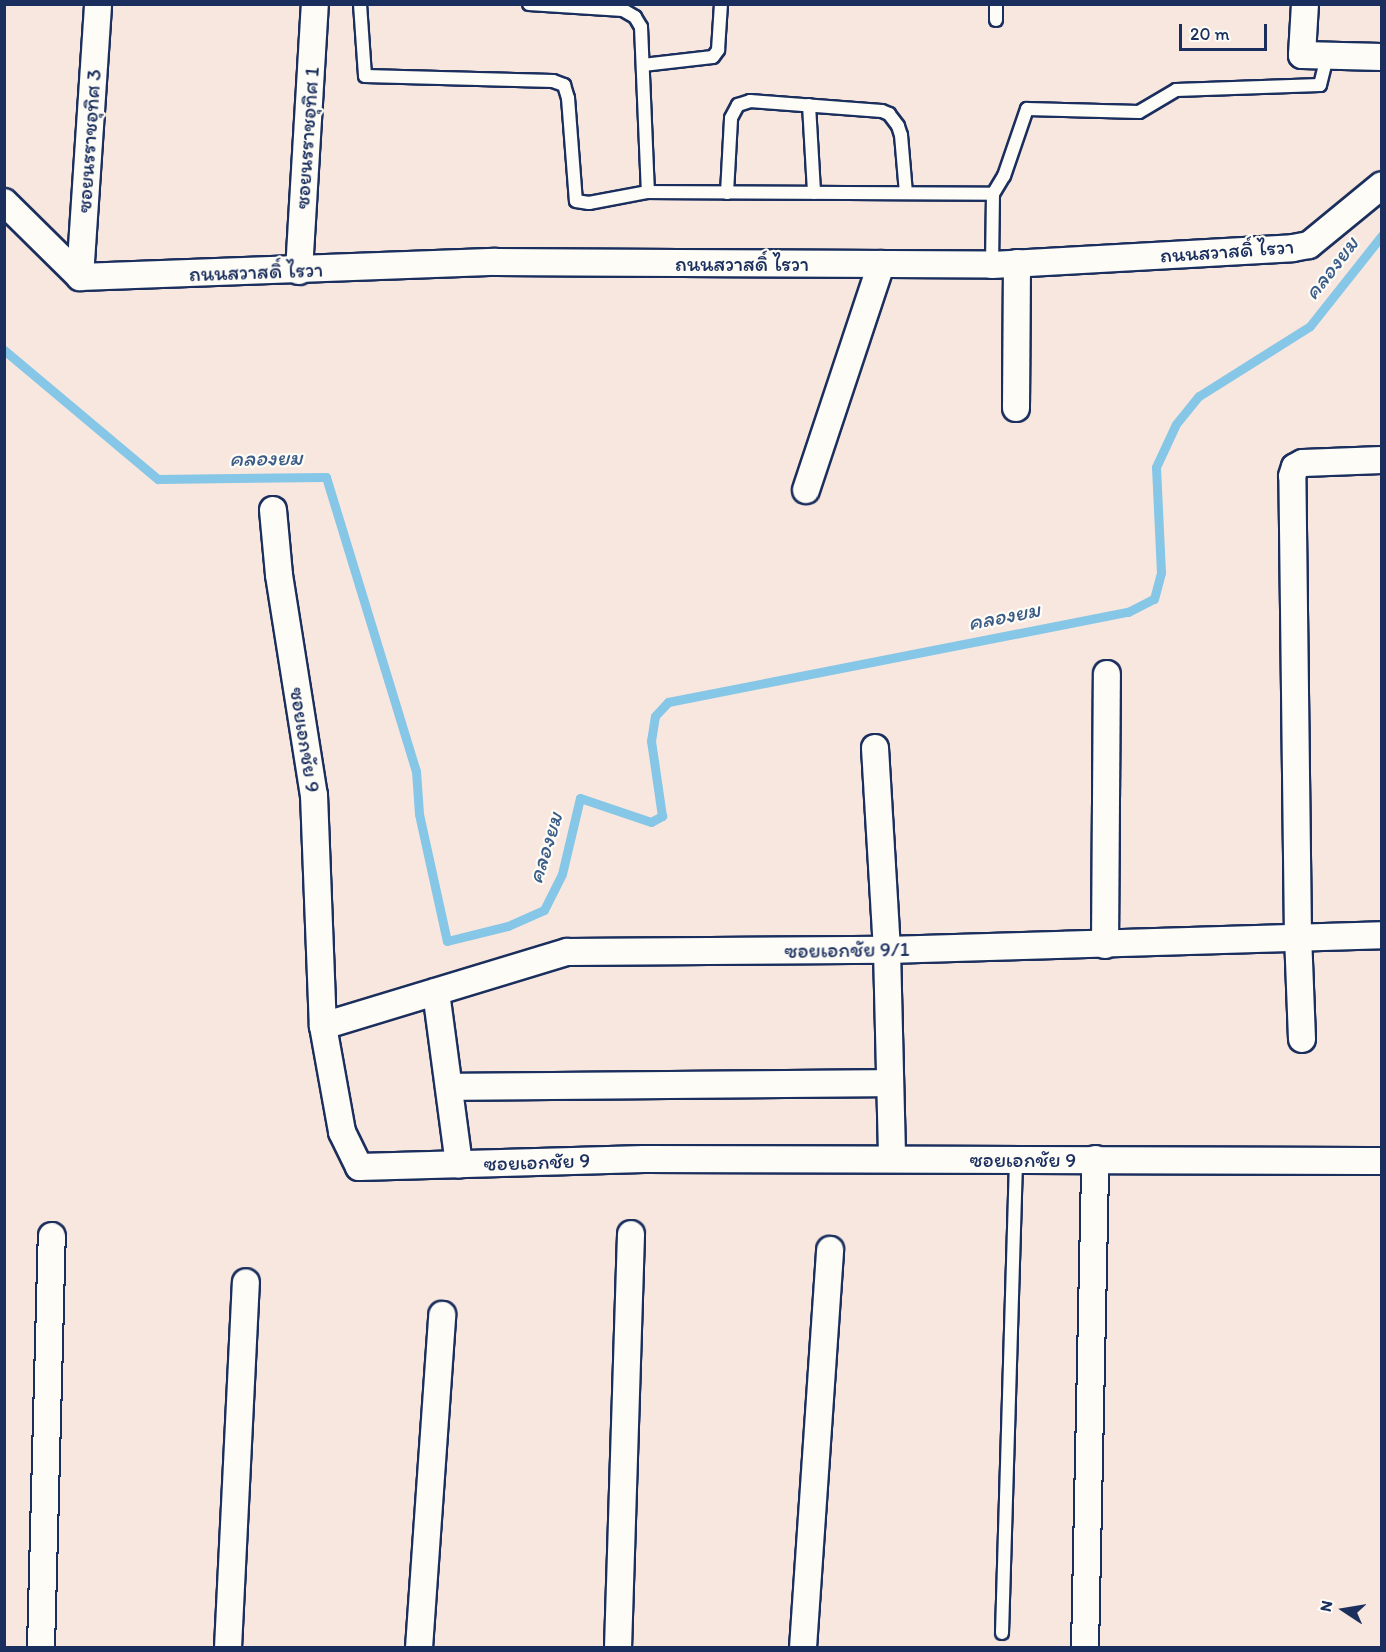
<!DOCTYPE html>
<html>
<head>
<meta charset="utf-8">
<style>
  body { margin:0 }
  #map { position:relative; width:1386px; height:1652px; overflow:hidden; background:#f8e7de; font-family:Itim,"Playpen Sans Thai",sans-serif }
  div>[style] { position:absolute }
  .stream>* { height:9px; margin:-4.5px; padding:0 4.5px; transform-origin:4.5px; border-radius:4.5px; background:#86c6e7 }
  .roads { filter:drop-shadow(2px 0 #1b2f5e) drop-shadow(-2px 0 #1b2f5e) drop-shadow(0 2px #1b2f5e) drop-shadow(0 -2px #1b2f5e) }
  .lane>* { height:12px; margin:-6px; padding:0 6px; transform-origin:6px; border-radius:6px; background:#fdfcf7 }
  .street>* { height:26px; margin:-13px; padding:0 13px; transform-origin:13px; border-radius:13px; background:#fdfcf7 }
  span { translate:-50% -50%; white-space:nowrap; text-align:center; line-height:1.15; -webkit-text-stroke:4.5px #fdfcf7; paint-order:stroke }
  .street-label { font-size:21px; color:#1b2f5e }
  .water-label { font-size:22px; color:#3b5c87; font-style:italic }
  .frame { position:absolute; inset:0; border:6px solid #1b2f5e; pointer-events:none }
  .north { position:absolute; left:1314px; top:1580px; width:60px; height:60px; -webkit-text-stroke:4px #fdfcf7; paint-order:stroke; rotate:282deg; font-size:16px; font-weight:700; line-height:24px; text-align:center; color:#1b2f5e }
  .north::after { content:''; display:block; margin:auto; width:21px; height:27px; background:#1b2f5e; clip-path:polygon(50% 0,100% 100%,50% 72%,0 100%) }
  .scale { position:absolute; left:1179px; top:24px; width:88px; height:27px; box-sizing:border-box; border:3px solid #1b2f5e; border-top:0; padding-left:8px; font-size:18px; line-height:21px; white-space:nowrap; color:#1b2f5e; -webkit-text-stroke:4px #fdfcf7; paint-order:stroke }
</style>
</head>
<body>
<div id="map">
  <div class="stream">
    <div style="left:4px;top:350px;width:201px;rotate:40deg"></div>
    <div style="left:158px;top:479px;width:168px;rotate:-0.7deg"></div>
    <div style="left:326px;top:477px;width:307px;rotate:73deg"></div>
    <div style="left:416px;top:771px;width:43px;rotate:86deg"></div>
    <div style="left:419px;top:814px;width:130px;rotate:77.6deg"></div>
    <div style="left:447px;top:941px;width:63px;rotate:-13.8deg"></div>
    <div style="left:508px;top:926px;width:39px;rotate:-24deg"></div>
    <div style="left:544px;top:910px;width:40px;rotate:-63.4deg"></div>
    <div style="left:562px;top:874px;width:78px;rotate:-76.7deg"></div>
    <div style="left:580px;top:798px;width:75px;rotate:18.7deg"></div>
    <div style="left:651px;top:822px;width:13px;rotate:-29deg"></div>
    <div style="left:662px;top:816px;width:76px;rotate:-98.3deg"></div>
    <div style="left:651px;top:741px;width:25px;rotate:-81deg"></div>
    <div style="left:655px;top:716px;width:19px;rotate:-47deg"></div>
    <div style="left:668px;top:702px;width:469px;rotate:-11.1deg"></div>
    <div style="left:1128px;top:612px;width:29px;rotate:-27deg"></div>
    <div style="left:1154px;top:599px;width:27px;rotate:-75deg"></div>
    <div style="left:1161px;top:573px;width:106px;rotate:-92.7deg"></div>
    <div style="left:1156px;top:467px;width:47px;rotate:-65.1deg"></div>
    <div style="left:1176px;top:424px;width:36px;rotate:-51deg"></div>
    <div style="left:1199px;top:396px;width:131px;rotate:-32.2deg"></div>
    <div style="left:1310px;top:326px;width:116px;rotate:-51.6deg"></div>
  </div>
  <div class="roads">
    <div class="lane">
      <div style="left:360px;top:4px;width:72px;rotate:86deg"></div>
      <div style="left:365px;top:76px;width:188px;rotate:1.5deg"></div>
      <div style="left:553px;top:81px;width:12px;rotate:20deg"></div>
      <div style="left:564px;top:85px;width:14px;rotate:73deg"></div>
      <div style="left:568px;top:98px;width:103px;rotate:85.6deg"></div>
      <div style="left:576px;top:201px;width:13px;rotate:9deg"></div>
      <div style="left:589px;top:203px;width:60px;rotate:-10.6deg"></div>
      <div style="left:529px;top:4px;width:94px;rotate:3.7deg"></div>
      <div style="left:623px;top:10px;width:14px;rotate:30deg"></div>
      <div style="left:635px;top:17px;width:12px;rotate:59deg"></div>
      <div style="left:641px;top:27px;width:165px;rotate:87.6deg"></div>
      <div style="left:648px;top:192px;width:345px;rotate:0.3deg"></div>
      <div style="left:993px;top:194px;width:71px;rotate:90.8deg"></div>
      <div style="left:996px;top:4px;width:16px;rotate:90deg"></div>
      <div style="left:643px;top:65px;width:70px;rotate:-6.5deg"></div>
      <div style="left:713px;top:57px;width:9px;rotate:-54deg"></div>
      <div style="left:718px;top:50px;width:46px;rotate:-86.3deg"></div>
      <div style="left:809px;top:105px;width:88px;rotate:86.7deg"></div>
      <div style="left:727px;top:193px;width:75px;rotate:-86.9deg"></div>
      <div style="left:731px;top:118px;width:15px;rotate:-62deg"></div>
      <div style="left:738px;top:105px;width:13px;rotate:-18deg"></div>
      <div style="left:750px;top:101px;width:132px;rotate:4.3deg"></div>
      <div style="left:882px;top:111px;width:8px;rotate:23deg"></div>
      <div style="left:889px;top:114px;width:15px;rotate:53deg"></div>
      <div style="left:898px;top:126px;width:9px;rotate:72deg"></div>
      <div style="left:901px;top:135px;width:58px;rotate:85.1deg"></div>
      <div style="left:993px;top:194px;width:21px;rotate:-59deg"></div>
      <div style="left:1004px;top:176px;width:71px;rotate:-71.1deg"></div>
      <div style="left:1027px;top:109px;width:112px;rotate:1.5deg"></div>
      <div style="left:1139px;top:112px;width:43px;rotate:-30.7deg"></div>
      <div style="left:1176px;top:90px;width:144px;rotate:-2deg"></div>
      <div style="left:1320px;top:85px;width:30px;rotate:-76deg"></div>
      <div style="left:1002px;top:1633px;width:472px;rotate:-88.3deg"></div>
    </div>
    <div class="street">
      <div style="left:1305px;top:4px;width:51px;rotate:93.4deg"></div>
      <div style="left:1302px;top:55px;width:80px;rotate:1.4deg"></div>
      <div style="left:4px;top:202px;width:107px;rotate:44.6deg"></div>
      <div style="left:299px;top:271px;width:267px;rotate:-86.6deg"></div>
      <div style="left:80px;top:277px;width:416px;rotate:-2.1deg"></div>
      <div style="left:496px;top:262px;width:496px;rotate:0.3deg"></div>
      <div style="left:992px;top:265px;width:301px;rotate:-3.2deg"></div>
      <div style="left:1293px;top:248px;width:16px;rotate:-11deg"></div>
      <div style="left:1309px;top:245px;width:94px;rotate:-39.4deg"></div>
      <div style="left:80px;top:277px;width:274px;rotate:-86.2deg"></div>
      <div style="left:1016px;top:408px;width:145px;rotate:-89.6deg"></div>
      <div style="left:806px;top:490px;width:238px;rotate:-71.6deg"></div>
      <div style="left:273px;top:510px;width:65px;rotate:84.7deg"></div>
      <div style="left:279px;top:575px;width:223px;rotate:81deg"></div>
      <div style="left:314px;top:795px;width:231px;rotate:87.8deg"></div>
      <div style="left:323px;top:1026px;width:108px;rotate:79.8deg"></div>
      <div style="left:342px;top:1132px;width:39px;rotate:64deg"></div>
      <div style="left:359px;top:1167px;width:285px;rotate:-1.6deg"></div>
      <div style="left:644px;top:1159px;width:738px;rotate:0.16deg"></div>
      <div style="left:875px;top:748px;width:202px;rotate:86.6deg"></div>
      <div style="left:887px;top:950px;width:209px;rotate:88.6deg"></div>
      <div style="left:1105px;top:945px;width:271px;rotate:-89.6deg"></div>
      <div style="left:436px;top:992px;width:174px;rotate:82.4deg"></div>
      <div style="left:323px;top:1026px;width:255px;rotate:-16.9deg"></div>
      <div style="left:567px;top:952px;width:320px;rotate:-0.4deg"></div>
      <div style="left:887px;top:950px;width:495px;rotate:-1.7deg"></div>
      <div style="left:1302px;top:1039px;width:102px;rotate:-92.2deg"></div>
      <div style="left:1298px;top:937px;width:461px;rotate:-90.7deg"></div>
      <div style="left:1292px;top:476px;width:9px;rotate:-72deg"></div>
      <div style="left:1295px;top:467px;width:9px;rotate:-27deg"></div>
      <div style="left:1303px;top:463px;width:79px;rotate:-2.2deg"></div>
      <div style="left:449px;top:1087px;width:440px;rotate:-0.5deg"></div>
      <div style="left:41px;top:1648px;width:412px;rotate:-88.5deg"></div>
      <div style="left:228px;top:1648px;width:366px;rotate:-87.2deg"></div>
      <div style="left:419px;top:1648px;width:334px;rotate:-86deg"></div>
      <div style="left:618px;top:1648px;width:414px;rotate:-88.2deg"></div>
      <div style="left:803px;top:1648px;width:399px;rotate:-86.1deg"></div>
      <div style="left:1085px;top:1648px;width:489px;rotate:-88.8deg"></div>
    </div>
  </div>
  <div class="street-label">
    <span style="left:307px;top:138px;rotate:-86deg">ซอยนรราชอุทิศ 1</span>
    <span style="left:89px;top:141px;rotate:-86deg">ซอยนรราชอุทิศ 3</span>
    <span style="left:1227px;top:251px;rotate:-4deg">ถนนสวาสดิ์ ไรวา</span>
    <span style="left:742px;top:264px">ถนนสวาสดิ์ ไรวา</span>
    <span style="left:256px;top:272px;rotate:-2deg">ถนนสวาสดิ์ ไรวา</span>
    <span style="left:305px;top:740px;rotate:81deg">ซอยเอกชัย 9</span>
    <span style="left:847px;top:950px;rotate:-1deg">ซอยเอกชัย 9/1</span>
    <span style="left:1023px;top:1160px">ซอยเอกชัย 9</span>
    <span style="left:537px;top:1162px;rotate:-2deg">ซอยเอกชัย 9</span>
  </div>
  <div class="water-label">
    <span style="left:1331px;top:268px;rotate:-52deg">คลองยม</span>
    <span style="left:266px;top:458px;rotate:-1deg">คลองยม</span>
    <span style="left:1004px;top:616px;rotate:-11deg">คลองยม</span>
    <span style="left:545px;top:848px;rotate:-73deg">คลองยม</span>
  </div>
  <div class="frame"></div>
  <div class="north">N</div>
  <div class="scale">20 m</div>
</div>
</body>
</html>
